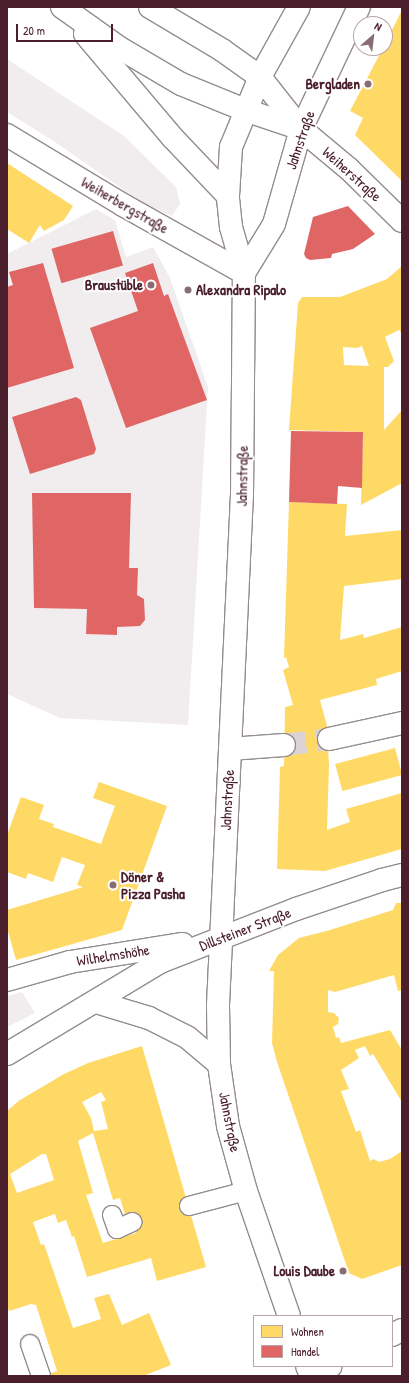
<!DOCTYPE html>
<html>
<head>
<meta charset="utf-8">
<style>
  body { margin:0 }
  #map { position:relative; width:409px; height:1383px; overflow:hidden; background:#fff; font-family:"Patrick Hand",sans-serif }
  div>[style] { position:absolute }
  .built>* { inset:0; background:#f1edee }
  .homes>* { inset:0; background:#ffd966; transform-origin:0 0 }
  .shops>* { inset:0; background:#e06666; transform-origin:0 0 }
  .minor-tunnel>* { height:22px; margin-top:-11px; transform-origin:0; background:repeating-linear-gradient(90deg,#dbd2d5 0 22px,transparent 0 33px) }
  .roads { filter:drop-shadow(1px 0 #948c8e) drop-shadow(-1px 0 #948c8e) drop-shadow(0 1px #948c8e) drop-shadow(0 -1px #948c8e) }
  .service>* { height:18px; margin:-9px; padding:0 9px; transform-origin:9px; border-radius:9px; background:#fff }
  .minor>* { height:22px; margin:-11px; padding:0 11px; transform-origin:11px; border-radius:11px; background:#fff }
  .tertiary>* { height:22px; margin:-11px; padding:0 11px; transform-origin:11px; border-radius:11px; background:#fff }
  .primary>* { height:22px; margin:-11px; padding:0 11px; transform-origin:11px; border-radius:11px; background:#fff }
  .dots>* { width:11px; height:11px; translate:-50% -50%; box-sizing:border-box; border:2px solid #fff; border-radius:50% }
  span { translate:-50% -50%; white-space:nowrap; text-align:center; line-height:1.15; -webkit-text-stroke:4px #fff; paint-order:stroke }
  .poi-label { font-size:15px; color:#4a1f2b; font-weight:700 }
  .right { translate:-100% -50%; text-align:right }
  .left { translate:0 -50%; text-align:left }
  .street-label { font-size:15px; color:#4a1f2b }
  .frame { position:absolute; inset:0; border:8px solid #4a1f2b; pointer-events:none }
  .legend { position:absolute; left:253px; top:1315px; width:140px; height:52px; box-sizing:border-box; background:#fff; border:1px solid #b7a5aa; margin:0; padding:5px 7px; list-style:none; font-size:12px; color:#4a1f2b }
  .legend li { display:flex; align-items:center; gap:8px; height:20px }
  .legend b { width:20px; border:1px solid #b7a5aa }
  .north { position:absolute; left:353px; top:16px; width:40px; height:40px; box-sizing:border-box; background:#fff; border:1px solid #b7a5aa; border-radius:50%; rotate:28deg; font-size:11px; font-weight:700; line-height:16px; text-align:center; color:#4a1f2b }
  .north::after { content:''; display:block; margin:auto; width:14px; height:18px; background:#896d75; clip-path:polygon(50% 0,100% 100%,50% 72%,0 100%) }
  .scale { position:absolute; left:16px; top:24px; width:97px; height:18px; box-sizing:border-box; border:2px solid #4a1f2b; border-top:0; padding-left:5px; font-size:12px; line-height:14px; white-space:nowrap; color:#4a1f2b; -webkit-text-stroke:3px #fff; paint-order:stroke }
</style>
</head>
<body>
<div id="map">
  <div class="built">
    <div style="clip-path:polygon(7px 59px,124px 136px,176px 187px,180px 204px,172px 216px,144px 204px,55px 142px,7px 112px)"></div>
    <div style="clip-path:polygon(96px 209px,115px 220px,126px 257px,153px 247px,170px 278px,208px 387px,188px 725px,60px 718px,7px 694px,7px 254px)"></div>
    <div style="clip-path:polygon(22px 992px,35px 1013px,7px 1027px,7px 996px)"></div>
  </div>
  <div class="homes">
    <div style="clip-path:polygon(402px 10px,402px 181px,355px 135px,363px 118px,350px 111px,383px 48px,385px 48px,385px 44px)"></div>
    <div style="clip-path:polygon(7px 163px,73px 206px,64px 220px,44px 231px,40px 225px,29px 243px,7px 229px)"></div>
    <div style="clip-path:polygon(evenodd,402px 266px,402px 333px,399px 330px,385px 337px,394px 361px,388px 367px,384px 367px,384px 430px,402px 410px,402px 483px,361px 505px,363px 432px,289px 430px,298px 303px,302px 297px,340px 297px,387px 279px,402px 266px,362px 346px,369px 366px,344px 365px,343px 347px,357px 348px,362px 346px)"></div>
    <div style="clip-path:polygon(289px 502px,347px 504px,345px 536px,402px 530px,402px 579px,344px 586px,340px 640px,363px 634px,364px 638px,402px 627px,402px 671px,376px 679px,377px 685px,320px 700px,327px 726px,329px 766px,327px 830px,350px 822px,346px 809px,402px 793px,402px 849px,325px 871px,277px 869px,280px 767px,284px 766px,285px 707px,293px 705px,283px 670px,289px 667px,286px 657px,284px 658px)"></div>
    <div style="left:395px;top:748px;width:28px;height:62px;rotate:75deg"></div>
    <div style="clip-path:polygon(99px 782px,167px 806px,122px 930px,16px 960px,7px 928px,7px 910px,83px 887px,77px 885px,85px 865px,62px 857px,53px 882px,28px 873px,26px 879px,7px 872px,7px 835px,21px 797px,44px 805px,39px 819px,54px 824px,53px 827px,101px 844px,115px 806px,93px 798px)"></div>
    <div style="clip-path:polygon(396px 903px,402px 903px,402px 990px,398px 991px,394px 975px,335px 992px,328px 990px,328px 1012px,334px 1013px,339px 1018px,338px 1024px,333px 1027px,336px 1038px,339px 1037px,341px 1043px,390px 1030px,402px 1050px,402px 1102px,373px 1054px,370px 1056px,365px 1046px,355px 1050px,359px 1058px,341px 1070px,349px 1089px,341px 1091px,356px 1132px,360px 1130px,370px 1161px,374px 1159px,379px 1162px,390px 1159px,402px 1151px,402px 1265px,362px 1279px,349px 1273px,277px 1062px,272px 1043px,274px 971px,269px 971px,278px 955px,299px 938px,330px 930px,393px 910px)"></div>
    <div style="clip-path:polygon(evenodd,142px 1046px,206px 1267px,157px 1281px,151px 1258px,87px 1277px,74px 1236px,72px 1237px,66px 1220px,58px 1223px,55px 1214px,33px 1222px,41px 1245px,44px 1244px,73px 1328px,101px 1319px,94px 1298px,109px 1294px,122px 1325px,149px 1313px,171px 1365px,143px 1376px,43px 1376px,57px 1371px,36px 1305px,31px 1304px,9px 1311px,7px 1306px,7px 1111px,20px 1100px,64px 1074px,88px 1063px,142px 1046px,101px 1092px,106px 1100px,101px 1102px,108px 1129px,94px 1131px,91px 1118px,82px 1102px,101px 1092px,142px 1046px,93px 1133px,113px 1200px,120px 1198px,126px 1218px,131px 1216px,136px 1233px,103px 1243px,86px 1195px,93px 1193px,78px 1141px,93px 1133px,142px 1046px,42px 1154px,46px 1154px,54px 1180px,17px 1193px,10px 1174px,42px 1154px)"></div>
  </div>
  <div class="shops">
    <div style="clip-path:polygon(348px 206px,375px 234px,353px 249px,332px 254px,331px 258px,310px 260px,306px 258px,304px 254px,313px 217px)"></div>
    <div style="left:113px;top:231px;width:36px;height:64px;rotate:74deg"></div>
    <div style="clip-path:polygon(43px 263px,74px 368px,7px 388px,7px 287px,13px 285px,9px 272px)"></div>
    <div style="clip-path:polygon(153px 263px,164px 296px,168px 294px,207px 400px,126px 428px,90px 328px,138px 311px,125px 273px)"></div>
    <div style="clip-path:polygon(76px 397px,81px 400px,96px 449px,94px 454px,30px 474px,12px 417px)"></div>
    <div style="clip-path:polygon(291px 431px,363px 432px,362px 488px,338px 486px,337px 504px,289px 502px)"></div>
    <div style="clip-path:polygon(32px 493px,131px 493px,129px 568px,138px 568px,137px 595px,144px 599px,145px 620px,140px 626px,117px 627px,117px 635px,86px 634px,87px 609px,34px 608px)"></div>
  </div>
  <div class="minor-tunnel">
    <div style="left:284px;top:745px;width:45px;rotate:-7.6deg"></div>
  </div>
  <div class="roads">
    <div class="service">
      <div style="left:189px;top:1206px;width:59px;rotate:-14.7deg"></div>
      <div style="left:112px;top:1215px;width:15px;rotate:70deg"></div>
      <div style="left:117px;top:1229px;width:17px;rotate:-24deg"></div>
      <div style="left:30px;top:1344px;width:34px;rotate:71deg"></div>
    </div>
    <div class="minor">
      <div style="left:301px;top:129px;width:62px;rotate:39.8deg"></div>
      <div style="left:349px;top:169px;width:74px;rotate:44.5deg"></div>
      <div style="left:7px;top:135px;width:135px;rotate:31.1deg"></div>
      <div style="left:123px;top:205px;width:139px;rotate:29.3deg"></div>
      <div style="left:329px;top:739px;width:75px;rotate:-12.4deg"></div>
      <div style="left:230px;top:749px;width:54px;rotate:-4.2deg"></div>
      <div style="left:7px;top:980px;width:66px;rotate:-15.9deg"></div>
      <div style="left:70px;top:962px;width:114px;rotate:-9.1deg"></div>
      <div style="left:96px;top:1002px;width:55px;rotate:16.8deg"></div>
      <div style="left:149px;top:1018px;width:42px;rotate:26.6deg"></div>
      <div style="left:187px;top:1037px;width:42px;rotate:40.2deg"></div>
      <div style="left:7px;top:1054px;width:179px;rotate:-31deg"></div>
      <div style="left:160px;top:962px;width:146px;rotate:-21.3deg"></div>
      <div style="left:296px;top:909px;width:91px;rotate:-18.6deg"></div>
      <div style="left:382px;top:880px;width:21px;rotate:-14deg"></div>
      <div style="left:392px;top:1335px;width:11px;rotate:-27deg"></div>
      <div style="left:311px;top:1376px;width:22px;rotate:-27deg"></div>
    </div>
    <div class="tertiary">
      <div style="left:62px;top:7px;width:69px;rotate:35.5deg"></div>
      <div style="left:118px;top:47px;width:73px;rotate:30.4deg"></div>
      <div style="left:181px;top:84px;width:69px;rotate:22.1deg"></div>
      <div style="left:245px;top:110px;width:59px;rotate:18.7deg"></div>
      <div style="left:150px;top:7px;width:84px;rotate:30.8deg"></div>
      <div style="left:222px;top:50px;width:47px;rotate:35.4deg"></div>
      <div style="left:260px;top:77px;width:66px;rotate:51.7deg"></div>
      <div style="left:85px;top:34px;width:136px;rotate:49.8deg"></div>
      <div style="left:173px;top:138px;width:80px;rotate:46.5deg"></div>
    </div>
    <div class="primary">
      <div style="left:244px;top:273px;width:57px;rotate:-58.5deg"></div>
      <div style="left:274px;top:224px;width:99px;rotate:-74.1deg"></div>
      <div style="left:301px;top:129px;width:135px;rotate:-64.6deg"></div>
      <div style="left:289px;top:1316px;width:132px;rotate:-109deg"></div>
      <div style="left:246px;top:1191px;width:67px;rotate:-105.5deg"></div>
      <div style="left:228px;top:1126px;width:63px;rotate:-98.3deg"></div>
      <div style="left:219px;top:1064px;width:59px;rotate:-91deg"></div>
      <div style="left:218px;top:1005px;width:511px;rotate:-87.31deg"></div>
      <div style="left:242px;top:495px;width:222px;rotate:-89.5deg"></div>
      <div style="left:244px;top:273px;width:48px;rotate:-105.8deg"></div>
      <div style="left:231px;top:227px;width:31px;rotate:-96deg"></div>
      <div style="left:228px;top:196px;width:49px;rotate:-86.5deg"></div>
      <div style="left:231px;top:147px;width:76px;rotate:-67.5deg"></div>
      <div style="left:260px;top:77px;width:80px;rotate:-60.9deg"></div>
      <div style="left:307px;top:1366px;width:11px;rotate:68deg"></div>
    </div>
  </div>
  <div class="dots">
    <div style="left:368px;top:84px;background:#896d75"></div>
    <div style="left:151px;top:285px;background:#896d75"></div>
    <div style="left:188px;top:290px;background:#896d75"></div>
    <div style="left:113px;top:885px;background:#896d75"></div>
    <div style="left:343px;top:1271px;background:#896d75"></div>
  </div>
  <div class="poi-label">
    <span class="right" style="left:360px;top:84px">Bergladen</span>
    <span class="right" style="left:143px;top:285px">Braustüble</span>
    <span class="left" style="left:196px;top:290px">Alexandra Ripalo</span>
    <span class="left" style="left:121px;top:885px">Döner &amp;<br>Pizza Pasha</span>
    <span class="right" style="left:335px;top:1271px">Louis Daube</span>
  </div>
  <div class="street-label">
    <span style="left:300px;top:140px;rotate:-71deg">Jahnstraße</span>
    <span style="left:352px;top:174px;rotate:42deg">Weiherstraße</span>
    <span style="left:125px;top:205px;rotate:30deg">Weiherbergstraße</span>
    <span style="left:242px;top:476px;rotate:-89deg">Jahnstraße</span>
    <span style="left:227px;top:800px;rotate:-87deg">Jahnstraße</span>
    <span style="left:245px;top:929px;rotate:-21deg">Dillsteiner Straße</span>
    <span style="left:113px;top:955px;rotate:-9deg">Wilhelmshöhe</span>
    <span style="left:230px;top:1122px;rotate:79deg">Jahnstraße</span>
  </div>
  <div class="frame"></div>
  <ul class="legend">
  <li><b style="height:11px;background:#ffd966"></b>Wohnen</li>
  <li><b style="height:11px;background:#e06666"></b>Handel</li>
  </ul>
  <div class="north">N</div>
  <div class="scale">20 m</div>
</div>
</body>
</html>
